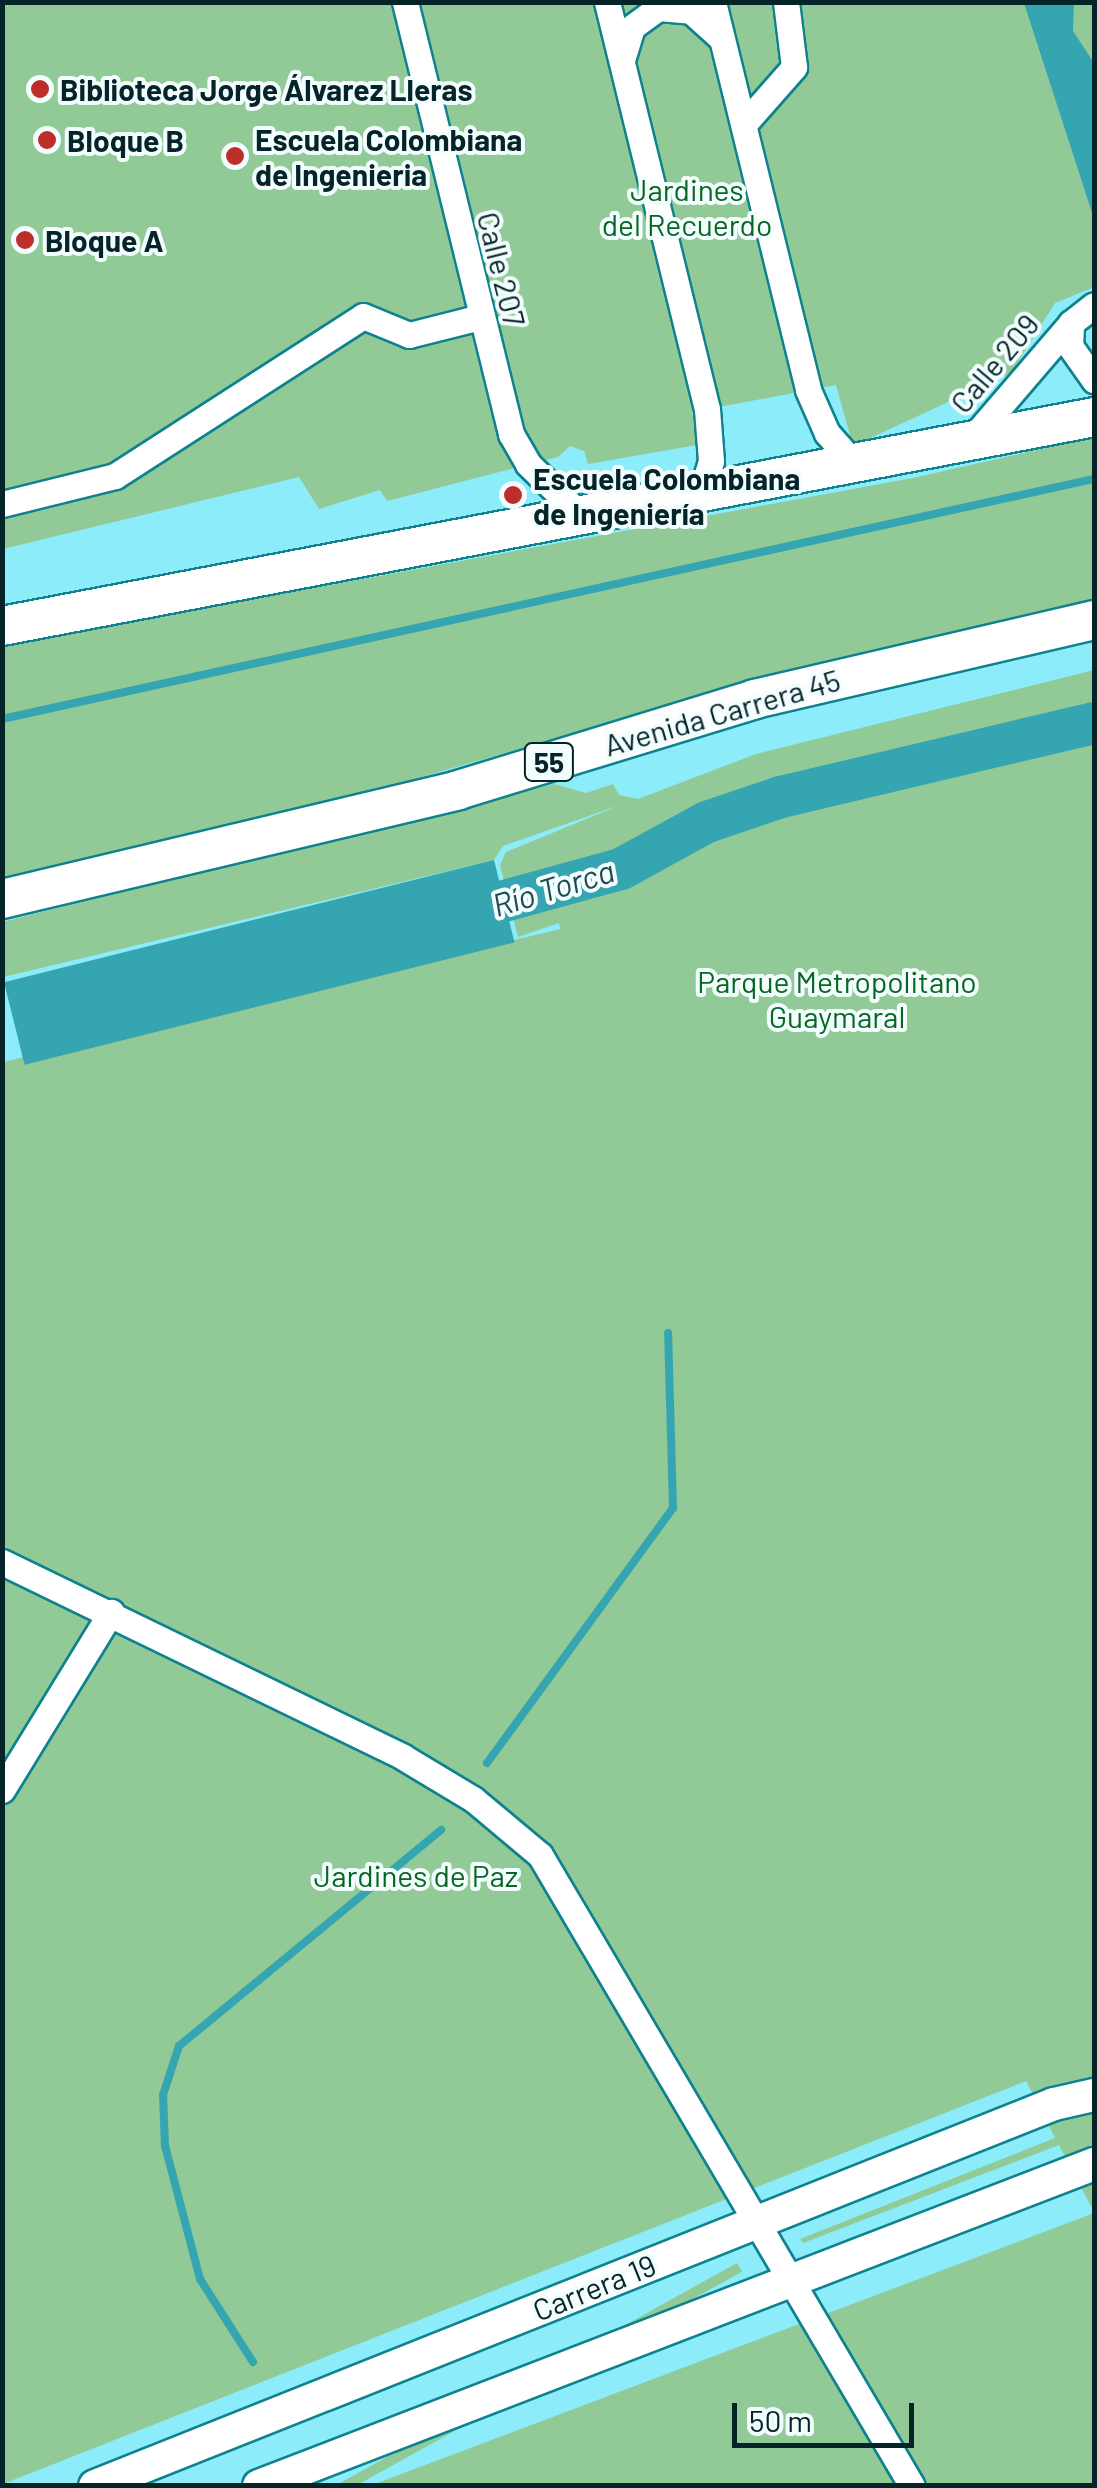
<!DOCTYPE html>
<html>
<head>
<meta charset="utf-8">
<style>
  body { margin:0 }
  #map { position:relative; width:1097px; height:2488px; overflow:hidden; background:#8cecf9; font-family:Barlow,sans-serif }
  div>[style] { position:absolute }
  .green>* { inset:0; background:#91ca96; transform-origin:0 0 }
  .water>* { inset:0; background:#35a5b2; transform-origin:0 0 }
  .stream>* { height:8px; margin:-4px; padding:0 4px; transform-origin:4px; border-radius:4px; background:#35a5b2 }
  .river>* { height:42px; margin:-21px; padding:0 21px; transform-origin:21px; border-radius:21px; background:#35a5b2 }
  .roads { filter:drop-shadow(2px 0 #0e828e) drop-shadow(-2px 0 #0e828e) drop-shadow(0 2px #0e828e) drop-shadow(0 -2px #0e828e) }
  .minor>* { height:25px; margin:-12.5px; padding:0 12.5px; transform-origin:12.5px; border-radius:12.5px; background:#fff }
  .major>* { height:32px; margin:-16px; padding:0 16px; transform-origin:16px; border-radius:16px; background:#fff }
  .highway>* { height:38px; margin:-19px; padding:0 19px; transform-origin:19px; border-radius:19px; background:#fff }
  .dots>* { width:28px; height:28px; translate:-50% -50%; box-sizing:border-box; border:5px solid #f4fdfe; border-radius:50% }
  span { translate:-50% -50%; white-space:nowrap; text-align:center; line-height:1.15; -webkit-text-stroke:8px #f4fdfe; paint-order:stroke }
  .shield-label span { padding:2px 8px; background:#f4fdfe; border:2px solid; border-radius:8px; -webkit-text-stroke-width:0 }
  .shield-label { font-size:28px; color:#042428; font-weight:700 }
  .poi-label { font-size:30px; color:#042428; font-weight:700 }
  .left { translate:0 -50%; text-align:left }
  .park-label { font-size:30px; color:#086623 }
  .street-label { font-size:30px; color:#042428 }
  .water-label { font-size:32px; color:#1c4b51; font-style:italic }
  .frame { position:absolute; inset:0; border:5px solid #042428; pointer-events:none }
  .scale { position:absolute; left:732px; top:2403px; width:182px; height:45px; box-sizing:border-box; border:5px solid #042428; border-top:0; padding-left:12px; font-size:30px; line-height:35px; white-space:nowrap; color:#042428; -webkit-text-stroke:8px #f4fdfe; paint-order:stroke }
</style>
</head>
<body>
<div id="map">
  <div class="green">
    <div style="clip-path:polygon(2px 3px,1094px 3px,1094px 287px,1055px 303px,1011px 373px,853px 446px,836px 385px,692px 412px,697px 445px,588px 464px,584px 451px,570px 446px,558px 457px,387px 501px,380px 490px,319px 509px,299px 477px,3px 549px)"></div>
    <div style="clip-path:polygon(1094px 437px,1094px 602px,788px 671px,349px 798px,3px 879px,3px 645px,913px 478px)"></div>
    <div style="clip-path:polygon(1094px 670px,1094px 2212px,1059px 2145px,803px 2243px,800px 2239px,1055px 2138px,1026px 2081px,3px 2484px,3px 1062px,560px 929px,559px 923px,518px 937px,500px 865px,506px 852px,620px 805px,503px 846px,494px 860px,3px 977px,2px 922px,554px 784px,586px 793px,613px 784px,619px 795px,638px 799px,756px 754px)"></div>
    <div style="clip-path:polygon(1094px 2212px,1094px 2485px,372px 2485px,1094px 2213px)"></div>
    <div style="left:737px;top:2263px;width:10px;height:614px;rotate:61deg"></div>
  </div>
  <div class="water">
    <div style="clip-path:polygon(1024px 3px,1074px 3px,1073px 31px,1094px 63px,1094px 219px)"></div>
    <div style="left:494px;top:860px;width:85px;height:505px;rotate:76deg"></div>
  </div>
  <div class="stream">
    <div style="left:2px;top:719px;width:1118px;rotate:-12.4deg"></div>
    <div style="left:487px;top:1763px;width:316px;rotate:-53.9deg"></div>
    <div style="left:673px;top:1508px;width:175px;rotate:-91.6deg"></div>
    <div style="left:253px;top:2362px;width:98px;rotate:-122.6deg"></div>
    <div style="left:200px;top:2279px;width:138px;rotate:-104.7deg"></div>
    <div style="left:165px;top:2146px;width:51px;rotate:-92.2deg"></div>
    <div style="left:163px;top:2095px;width:52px;rotate:-71.9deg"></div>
    <div style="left:179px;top:2046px;width:340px;rotate:-39.5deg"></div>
  </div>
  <div class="river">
    <div style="left:450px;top:916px;width:177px;rotate:-15.4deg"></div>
    <div style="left:621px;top:869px;width:98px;rotate:-28.7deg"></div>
    <div style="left:707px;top:822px;width:78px;rotate:-18.7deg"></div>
    <div style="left:781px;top:797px;width:322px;rotate:-13.3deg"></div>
  </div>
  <div class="roads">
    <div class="minor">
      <div style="left:405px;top:2px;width:445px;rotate:76.2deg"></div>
      <div style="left:511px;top:434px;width:34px;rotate:60deg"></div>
      <div style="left:528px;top:464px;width:78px;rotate:44deg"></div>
      <div style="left:607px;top:2px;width:419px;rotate:76.2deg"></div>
      <div style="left:707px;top:409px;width:52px;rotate:85.6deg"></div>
      <div style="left:711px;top:461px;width:37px;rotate:107deg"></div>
      <div style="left:713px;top:2px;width:399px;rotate:76.2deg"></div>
      <div style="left:808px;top:390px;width:47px;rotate:66.2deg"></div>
      <div style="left:827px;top:433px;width:45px;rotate:48.6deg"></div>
      <div style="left:622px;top:60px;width:34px;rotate:-73deg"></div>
      <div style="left:632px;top:27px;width:32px;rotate:-36deg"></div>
      <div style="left:658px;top:8px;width:33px;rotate:5deg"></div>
      <div style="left:691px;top:11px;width:38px;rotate:42deg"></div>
      <div style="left:744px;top:124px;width:76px;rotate:-48.7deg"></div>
      <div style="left:794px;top:67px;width:65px;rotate:-97deg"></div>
      <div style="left:1071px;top:323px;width:23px;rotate:92deg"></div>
      <div style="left:1070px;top:346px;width:42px;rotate:54.8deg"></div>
      <div style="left:970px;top:441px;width:155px;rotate:-49.4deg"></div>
      <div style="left:1071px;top:323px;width:29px;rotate:-38deg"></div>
      <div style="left:2px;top:504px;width:116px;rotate:-13.9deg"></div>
      <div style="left:115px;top:476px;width:295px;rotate:-32.8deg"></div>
      <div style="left:363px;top:316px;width:50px;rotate:22.4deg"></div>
      <div style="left:409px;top:335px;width:73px;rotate:-14.2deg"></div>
      <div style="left:2px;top:1562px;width:446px;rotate:25.9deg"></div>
      <div style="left:403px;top:1757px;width:82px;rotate:31deg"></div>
      <div style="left:473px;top:1799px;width:87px;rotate:39.9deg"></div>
      <div style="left:540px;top:1855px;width:732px;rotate:59.48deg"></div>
      <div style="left:2px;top:1790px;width:209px;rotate:-58.5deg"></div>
    </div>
    <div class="major">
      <div style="left:95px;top:2486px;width:1032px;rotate:-21.72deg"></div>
      <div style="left:1054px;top:2104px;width:41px;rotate:-12.7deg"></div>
      <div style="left:259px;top:2486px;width:895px;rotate:-21.09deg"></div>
    </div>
    <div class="highway">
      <div style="left:2px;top:626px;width:1112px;rotate:-10.83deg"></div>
      <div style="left:2px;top:899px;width:469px;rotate:-13.4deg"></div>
      <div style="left:458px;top:790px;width:311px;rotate:-17deg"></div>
      <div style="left:755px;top:699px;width:348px;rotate:-13.1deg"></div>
    </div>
  </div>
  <div class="dots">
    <div style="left:40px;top:89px;background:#bd2e2b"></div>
    <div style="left:47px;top:140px;background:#bd2e2b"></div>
    <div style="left:235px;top:156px;background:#bd2e2b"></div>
    <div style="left:25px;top:240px;background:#bd2e2b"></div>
    <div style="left:513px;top:495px;background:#bd2e2b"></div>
  </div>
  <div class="shield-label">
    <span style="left:549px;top:762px">55</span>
  </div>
  <div class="poi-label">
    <span class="left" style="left:60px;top:89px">Biblioteca Jorge Álvarez Lleras</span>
    <span class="left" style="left:255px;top:156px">Escuela Colombiana<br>de Ingenieria</span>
    <span class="left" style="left:67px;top:140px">Bloque B</span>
    <span class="left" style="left:45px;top:240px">Bloque A</span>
    <span class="left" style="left:533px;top:495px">Escuela Colombiana<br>de Ingeniería</span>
  </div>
  <div class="park-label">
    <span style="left:687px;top:206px">Jardines<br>del Recuerdo</span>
    <span style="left:837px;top:998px">Parque Metropolitano<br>Guaymaral</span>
    <span style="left:416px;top:1875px">Jardines de Paz</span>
  </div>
  <div class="street-label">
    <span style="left:502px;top:269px;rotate:76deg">Calle 207</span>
    <span style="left:994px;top:363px;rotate:-50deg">Calle 209</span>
    <span style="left:722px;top:712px;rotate:-16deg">Avenida Carrera 45</span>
    <span style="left:594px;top:2287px;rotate:-22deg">Carrera 19</span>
  </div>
  <div class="water-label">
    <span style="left:553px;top:887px;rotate:-17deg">Río Torca</span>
  </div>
  <div class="frame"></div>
  <div class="scale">50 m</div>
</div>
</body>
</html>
